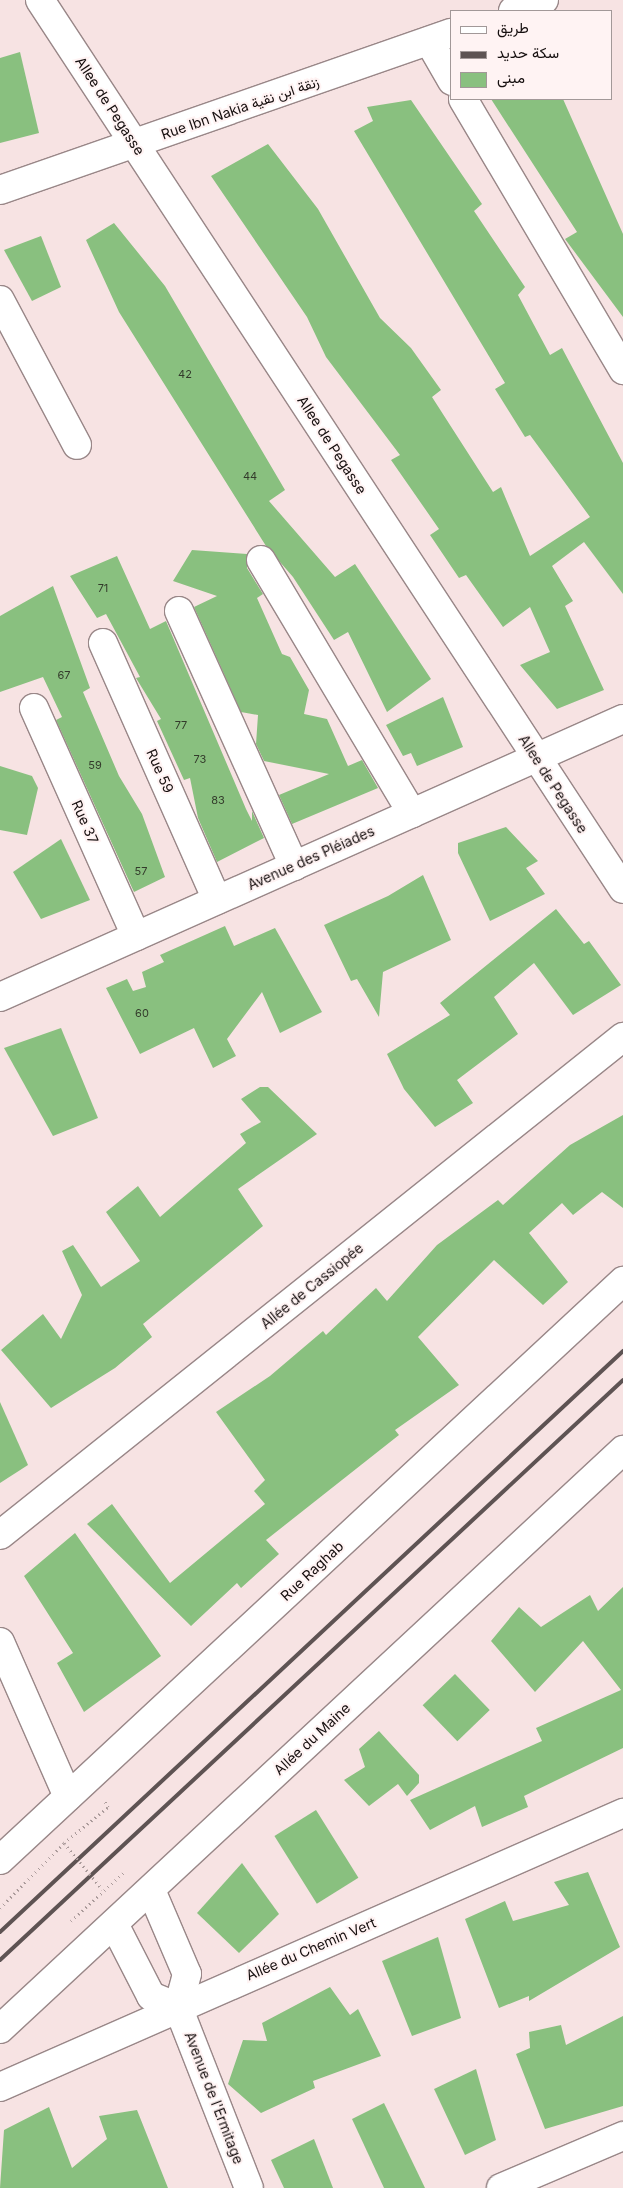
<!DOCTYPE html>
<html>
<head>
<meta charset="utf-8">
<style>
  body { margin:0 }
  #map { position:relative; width:623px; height:2188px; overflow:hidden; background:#f7e3e3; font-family:Inter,Vazirmatn,sans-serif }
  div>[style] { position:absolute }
  .building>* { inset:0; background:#89c07f; transform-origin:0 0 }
  .path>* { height:3px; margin-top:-1.5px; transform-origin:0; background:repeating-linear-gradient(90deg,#aa9a9a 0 1px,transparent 0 5px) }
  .roads { filter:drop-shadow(1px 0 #998788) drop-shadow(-1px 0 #998788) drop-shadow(0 1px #998788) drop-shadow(0 -1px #998788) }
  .minor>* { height:28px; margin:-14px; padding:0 14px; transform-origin:14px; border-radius:14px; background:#fff }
  .rail>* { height:4px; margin:-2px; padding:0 2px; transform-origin:2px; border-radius:2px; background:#5e5353 }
  .path-bridge>* { height:3px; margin-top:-1.5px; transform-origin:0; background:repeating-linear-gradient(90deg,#aa9a9a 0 1px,transparent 0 5px) }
  span { translate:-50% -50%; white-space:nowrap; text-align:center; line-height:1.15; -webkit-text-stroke:4px #fff3f3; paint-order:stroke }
  .number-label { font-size:11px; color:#333b2b }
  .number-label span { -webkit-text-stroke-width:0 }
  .street-label { font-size:14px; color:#160f0f }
  .legend { position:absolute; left:450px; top:10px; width:162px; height:90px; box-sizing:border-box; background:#fff3f3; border:1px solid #a29898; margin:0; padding:6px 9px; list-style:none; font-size:15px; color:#160f0f }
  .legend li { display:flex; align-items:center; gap:10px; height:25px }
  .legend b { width:25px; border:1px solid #a29898 }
</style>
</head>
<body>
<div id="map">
  <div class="building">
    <div style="clip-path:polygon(20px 52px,39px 133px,0 143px,0 58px)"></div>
    <div style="clip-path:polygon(491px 99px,563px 99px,623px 234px,623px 317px,565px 239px,577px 232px)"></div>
    <div style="clip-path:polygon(411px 100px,482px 204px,474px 211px,525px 287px,518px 295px,550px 355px,562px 348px,623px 463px,623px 594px,584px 542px,552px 566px,573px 601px,565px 606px,604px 690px,557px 709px,520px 665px,550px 652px,530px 607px,503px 627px,466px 575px,459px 578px,430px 535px,439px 529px,391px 460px,400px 455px,326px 357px,307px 317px,211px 176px,268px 144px,318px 209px,380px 318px,411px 348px,441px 390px,432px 397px,493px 492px,501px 487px,530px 556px,590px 517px,530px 435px,525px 437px,495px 389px,505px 383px,354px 131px,373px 121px,367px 107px)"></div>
    <div style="clip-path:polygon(114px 223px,165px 286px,285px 490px,269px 501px,335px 577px,355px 564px,431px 679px,387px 712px,348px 632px,334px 640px,293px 577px,266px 546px,119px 312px,86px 240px)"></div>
    <div style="clip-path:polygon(41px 236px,61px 287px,32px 301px,4px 250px)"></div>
    <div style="clip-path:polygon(192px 550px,247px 554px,247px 568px,263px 594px,257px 598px,282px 654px,290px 657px,309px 690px,304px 714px,327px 719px,348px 766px,362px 760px,378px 788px,292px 824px,279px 795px,329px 774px,264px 761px,256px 744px,258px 715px,241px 712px,194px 607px,217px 596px,173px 581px)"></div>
    <div style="clip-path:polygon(117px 556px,150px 629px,166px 621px,246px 809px,252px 821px,252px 811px,264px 838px,217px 862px,198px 818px,190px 778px,184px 780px,157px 721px,161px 719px,136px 678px,140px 677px,106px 614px,97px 618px,70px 576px)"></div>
    <div style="clip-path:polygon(53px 586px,90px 688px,83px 692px,119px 776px,142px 814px,165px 877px,134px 892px,56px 720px,62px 717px,43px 677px,0 692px,0 616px)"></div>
    <div style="clip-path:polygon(443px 697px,463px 747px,417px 766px,411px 753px,403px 756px,386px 725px)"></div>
    <div style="clip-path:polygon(0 766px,32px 776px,38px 788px,27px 835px,0 830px)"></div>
    <div style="clip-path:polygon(506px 827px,538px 861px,526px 868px,545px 894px,490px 921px,458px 853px,458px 843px)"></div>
    <div style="clip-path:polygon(61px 839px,90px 900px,41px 919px,13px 872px)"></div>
    <div style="clip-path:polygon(423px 875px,451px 940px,383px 972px,379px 1017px,357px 979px,351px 981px,324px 925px,388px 896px)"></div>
    <div style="clip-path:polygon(556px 909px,584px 944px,589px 941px,621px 985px,573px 1015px,534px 963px,494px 997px,518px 1034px,457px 1080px,473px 1103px,435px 1127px,404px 1089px,387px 1054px,450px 1015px,440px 1003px)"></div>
    <div style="clip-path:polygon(225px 926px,234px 946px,275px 928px,322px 1012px,280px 1033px,262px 992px,227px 1039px,236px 1056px,213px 1068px,194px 1028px,140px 1054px,106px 988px,127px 979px,133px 991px,146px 987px,142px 972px,164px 962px,160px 955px)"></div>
    <div style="clip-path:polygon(61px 1028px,98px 1118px,53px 1136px,4px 1048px)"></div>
    <div style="clip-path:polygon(260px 1087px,268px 1087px,317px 1134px,238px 1189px,263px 1226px,143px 1324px,152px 1337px,115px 1368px,51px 1408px,1px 1350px,43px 1314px,61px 1339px,82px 1295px,62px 1251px,73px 1245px,101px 1287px,140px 1261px,106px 1212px,138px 1186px,160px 1217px,246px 1143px,240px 1134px,261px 1122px,241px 1099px)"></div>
    <div style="clip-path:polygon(623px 1115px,623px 1208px,602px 1192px,573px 1215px,562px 1203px,529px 1233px,568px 1282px,543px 1305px,494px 1260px,418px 1337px,459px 1385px,395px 1430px,399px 1435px,266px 1540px,279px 1554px,241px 1588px,237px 1583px,191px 1626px,87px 1524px,112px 1504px,170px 1583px,265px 1504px,254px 1491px,265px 1480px,216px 1412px,270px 1376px,323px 1331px,326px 1335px,376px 1288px,387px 1301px,437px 1245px,498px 1200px,503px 1205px,570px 1145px)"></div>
    <div style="clip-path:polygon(0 1402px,28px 1465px,0 1483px)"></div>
    <div style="clip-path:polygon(75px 1533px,161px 1656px,84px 1712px,57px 1663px,73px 1653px,24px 1576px)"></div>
    <div style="clip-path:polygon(623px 1587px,623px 1748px,524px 1796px,528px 1807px,482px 1827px,475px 1806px,430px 1830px,410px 1800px,542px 1741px,536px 1728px,621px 1690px,583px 1641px,535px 1692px,491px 1641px,519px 1607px,541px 1627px,590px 1595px,598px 1611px)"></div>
    <div style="left:455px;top:1674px;width:50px;height:45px;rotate:46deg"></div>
    <div style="clip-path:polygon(379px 1731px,419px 1775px,419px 1783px,407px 1796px,398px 1784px,369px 1806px,344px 1780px,365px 1767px,359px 1749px)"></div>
    <div style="left:316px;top:1810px;width:80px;height:49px;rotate:58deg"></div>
    <div style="clip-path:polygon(242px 1863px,279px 1914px,239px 1953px,197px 1913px)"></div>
    <div style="clip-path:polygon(588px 1872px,620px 1947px,529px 2001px,529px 1996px,499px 2008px,465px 1919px,505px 1901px,513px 1921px,569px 1905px,554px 1882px)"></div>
    <div style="clip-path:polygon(438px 1937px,461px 2018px,412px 2036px,382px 1961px)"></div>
    <div style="clip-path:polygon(330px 1987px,350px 2015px,358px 2009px,381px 2056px,313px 2081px,315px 2088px,261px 2113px,228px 2084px,243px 2040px,267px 2041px,262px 2023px)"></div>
    <div style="clip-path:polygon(623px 2016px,623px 2106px,545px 2129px,516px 2054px,530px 2048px,529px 2032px,561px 2025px,566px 2045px)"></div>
    <div style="clip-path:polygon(476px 2069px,496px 2140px,465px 2155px,434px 2089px)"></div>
    <div style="clip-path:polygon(384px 2103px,425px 2188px,384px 2188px,352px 2119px)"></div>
    <div style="clip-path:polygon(49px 2107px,72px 2168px,107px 2139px,99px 2116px,137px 2110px,168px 2188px,0 2188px,4px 2130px)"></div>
    <div style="clip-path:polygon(314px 2139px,333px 2188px,284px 2188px,271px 2160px)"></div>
  </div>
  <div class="path">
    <div style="left:0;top:1908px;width:91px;rotate:-45.4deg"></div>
    <div style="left:64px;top:1843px;width:57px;rotate:-39.3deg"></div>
    <div style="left:108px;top:1807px;width:7px;rotate:-117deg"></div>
    <div style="left:71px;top:1921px;width:71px;rotate:-42.7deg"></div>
  </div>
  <div class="roads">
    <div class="minor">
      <div style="left:40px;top:0;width:1063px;rotate:56.74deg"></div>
      <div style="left:513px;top:11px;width:33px;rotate:-20deg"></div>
      <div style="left:429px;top:41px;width:46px;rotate:60.1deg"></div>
      <div style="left:463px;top:99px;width:315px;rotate:59.4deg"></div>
      <div style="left:0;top:190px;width:478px;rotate:-19.2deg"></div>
      <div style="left:0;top:300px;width:164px;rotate:62deg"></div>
      <div style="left:261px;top:560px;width:295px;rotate:59.2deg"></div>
      <div style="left:179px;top:611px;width:280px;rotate:65.7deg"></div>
      <div style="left:103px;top:643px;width:281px;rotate:66.1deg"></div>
      <div style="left:34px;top:708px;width:250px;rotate:65.9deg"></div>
      <div style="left:0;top:997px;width:682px;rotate:-24.05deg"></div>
      <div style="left:0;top:1535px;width:798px;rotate:-38.64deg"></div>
      <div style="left:0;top:1642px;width:169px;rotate:66.3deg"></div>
      <div style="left:0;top:1860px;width:851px;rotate:-42.9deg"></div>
      <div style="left:151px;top:1890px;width:91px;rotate:66.8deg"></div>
      <div style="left:187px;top:1974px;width:34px;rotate:105deg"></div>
      <div style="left:178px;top:2007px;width:194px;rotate:68.6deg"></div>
      <div style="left:114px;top:1924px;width:81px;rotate:62.8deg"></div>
      <div style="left:151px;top:1996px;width:29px;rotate:22deg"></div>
      <div style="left:0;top:2029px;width:851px;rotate:-42.9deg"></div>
      <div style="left:0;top:2087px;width:681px;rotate:-23.74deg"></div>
      <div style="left:501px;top:2188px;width:133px;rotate:-23.1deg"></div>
    </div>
  </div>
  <div class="rail">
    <div style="left:0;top:1932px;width:852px;rotate:-43deg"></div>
    <div style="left:0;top:1960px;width:851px;rotate:-42.95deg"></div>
  </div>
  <div class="path-bridge">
    <div style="left:64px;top:1843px;width:60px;rotate:50.4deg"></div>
  </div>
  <div class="number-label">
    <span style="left:185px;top:374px">42</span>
    <span style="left:250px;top:476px">44</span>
    <span style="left:103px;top:588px">71</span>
    <span style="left:64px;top:675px">67</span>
    <span style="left:181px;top:725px">77</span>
    <span style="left:200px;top:759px">73</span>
    <span style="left:95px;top:765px">59</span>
    <span style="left:218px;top:800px">83</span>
    <span style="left:141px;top:871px">57</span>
    <span style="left:142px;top:1013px">60</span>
  </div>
  <div class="street-label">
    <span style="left:110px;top:106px;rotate:57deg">Allee de Pegasse</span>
    <span style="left:240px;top:108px;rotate:-19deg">Rue Ibn Nakia زنقة ابن نقية</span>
    <span style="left:332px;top:445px;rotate:57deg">Allee de Pegasse</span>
    <span style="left:160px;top:771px;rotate:66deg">Rue 59</span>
    <span style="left:553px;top:784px;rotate:57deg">Allee de Pegasse</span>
    <span style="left:85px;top:822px;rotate:66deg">Rue 37</span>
    <span style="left:311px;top:858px;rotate:-24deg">Avenue des Pléiades</span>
    <span style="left:312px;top:1286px;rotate:-39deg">Allée de Cassiopée</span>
    <span style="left:312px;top:1571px;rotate:-43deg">Rue Raghab</span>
    <span style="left:312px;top:1739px;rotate:-43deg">Allée du Maine</span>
    <span style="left:311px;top:1949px;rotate:-23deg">Allée du Chemin Vert</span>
    <span style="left:214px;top:2098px;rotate:69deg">Avenue de l'Ermitage</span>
  </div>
  <ul class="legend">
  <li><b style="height:6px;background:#fff"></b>طريق</li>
  <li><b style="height:6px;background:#5e5353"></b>سكة حديد</li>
  <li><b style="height:14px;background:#89c07f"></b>مبنى</li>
  </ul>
</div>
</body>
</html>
